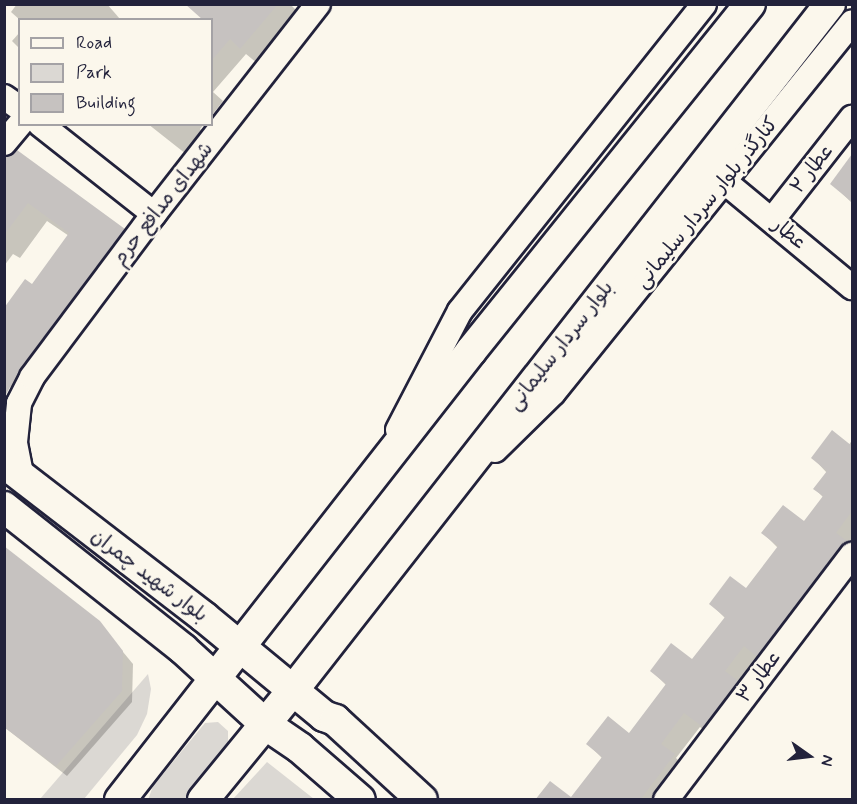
<!DOCTYPE html>
<html>
<head>
<meta charset="utf-8">
<style>
  body { margin:0 }
  #map { position:relative; width:857px; height:804px; overflow:hidden; background:#fbf7ec; font-family:Mynerve,"Playpen Sans Arabic",sans-serif }
  div>[style] { position:absolute }
  .green>* { inset:0; background:#dbd8d3 }
  .shadow>* { inset:0; background:#0003 }
  .building>* { inset:0; background:#c6c2c0 }
  .roads { filter:drop-shadow(2px 0 #22223b) drop-shadow(-2px 0 #22223b) drop-shadow(0 2px #22223b) drop-shadow(0 -2px #22223b) }
  .minor>* { height:24px; margin:-12px; padding:0 12px; transform-origin:12px; border-radius:12px; background:#fbf7ec }
  .major>* { height:30px; margin:-15px; padding:0 15px; transform-origin:15px; border-radius:15px; background:#fbf7ec }
  span { translate:-50% -50%; white-space:nowrap; text-align:center; line-height:1.15; -webkit-text-stroke:5px #fbf7ec; paint-order:stroke }
  .street-label { font-size:20px; color:#22223b }
  .frame { position:absolute; inset:0; border:6px solid #22223b; pointer-events:none }
  .legend { position:absolute; left:18px; top:18px; width:195px; height:108px; box-sizing:border-box; background:#fbf7ec; border:2px solid #a4a2a5; margin:0; padding:8px 10px; list-style:none; font-size:18px; color:#22223b }
  .legend li { display:flex; align-items:center; gap:12px; height:30px }
  .legend b { width:30px; border:2px solid #a4a2a5 }
  .north { position:absolute; left:779px; top:726px; width:60px; height:60px; -webkit-text-stroke:4px #fbf7ec; paint-order:stroke; rotate:104deg; font-size:16px; font-weight:700; line-height:24px; text-align:center; color:#22223b }
  .north::after { content:''; display:block; margin:auto; width:21px; height:27px; background:#22223b; clip-path:polygon(50% 0,100% 100%,50% 72%,0 100%) }
</style>
</head>
<body>
<div id="map">
  <div class="green">
    <div style="clip-path:polygon(148px 674px,151px 689px,147px 714px,137px 735px,84px 799px,40px 799px)"></div>
    <div style="clip-path:polygon(218px 722px,228px 731px,228px 748px,190px 799px,148px 800px,153px 786px,205px 723px)"></div>
    <div style="clip-path:polygon(267px 762px,314px 799px,233px 799px)"></div>
  </div>
  <div class="shadow">
    <div style="clip-path:polygon(17px 4px,107px 4px,120px 19px,20px 20px,11px 12px)"></div>
    <div style="clip-path:polygon(198px 4px,290px 4px,300px 14px,257px 63px,246px 54px,213px 92px,223px 101px,212px 115px,212px 20px)"></div>
    <div style="clip-path:polygon(20px 32px,20px 49px,12px 41px)"></div>
    <div style="clip-path:polygon(148px 124px,204px 124px,200px 129px,203px 132px,186px 154px)"></div>
    <div style="clip-path:polygon(852px 157px,852px 203px,832px 184px)"></div>
    <div style="clip-path:polygon(4px 158px,124px 230px,143px 249px,39px 388px,32px 402px,4px 382px,32px 286px,69px 236px,47px 221px,20px 258px,13px 254px,4px 266px)"></div>
    <div style="clip-path:polygon(852px 440px,852px 544px,718px 741px,700px 727px,676px 758px,688px 770px,665px 800px,571px 800px,603px 759px,588px 744px,629px 735px,667px 686px,652px 671px,693px 661px,726px 619px,711px 604px,746px 590px,778px 548px,763px 533px,804px 524px,824px 498px,815px 489px,827px 473px,813px 458px,849px 445px)"></div>
    <div style="clip-path:polygon(4px 548px,99px 623px,133px 664px,132px 702px,67px 776px,4px 727px)"></div>
  </div>
  <div class="building">
    <div style="clip-path:polygon(185px 4px,278px 4px,240px 49px,230px 39px,212px 60px,212px 20px,203px 20px)"></div>
    <div style="clip-path:polygon(17px 150px,125px 229px,20px 369px,4px 398px,4px 308px,25px 279px,32px 284px,69px 233px,28px 203px,4px 235px,4px 157px)"></div>
    <div style="clip-path:polygon(852px 154px,852px 202px,830px 184px)"></div>
    <div style="clip-path:polygon(832px 430px,852px 446px,852px 511px,836px 533px,848px 542px,841px 546px,757px 657px,744px 646px,725px 671px,738px 681px,703px 727px,684px 713px,661px 744px,675px 754px,640px 800px,535px 800px,550px 781px,571px 797px,602px 757px,586px 744px,608px 716px,629px 733px,666px 684px,650px 671px,671px 643px,692px 659px,725px 617px,709px 604px,730px 576px,746px 588px,778px 546px,761px 533px,783px 505px,804px 521px,823px 496px,813px 489px,827px 471px,811px 458px)"></div>
    <div style="clip-path:polygon(4px 546px,100px 621px,123px 651px,122px 691px,56px 766px,4px 727px)"></div>
  </div>
  <div class="roads">
    <div class="minor">
      <div style="left:4px;top:97px;width:19px;rotate:35deg"></div>
      <div style="left:40px;top:124px;width:145px;rotate:38.3deg"></div>
      <div style="left:4px;top:143px;width:25px;rotate:-50deg"></div>
      <div style="left:725px;top:182px;width:165px;rotate:39.6deg"></div>
      <div style="left:772px;top:220px;width:130px;rotate:-51.9deg"></div>
      <div style="left:398px;top:430px;width:134px;rotate:-62.5deg"></div>
      <div style="left:460px;top:311px;width:392px;rotate:-51.5deg"></div>
      <div style="left:495px;top:450px;width:81px;rotate:-44.5deg"></div>
      <div style="left:553px;top:393px;width:476px;rotate:-51.1deg"></div>
      <div style="left:22px;top:479px;width:38px;rotate:-101deg"></div>
      <div style="left:15px;top:442px;width:39px;rotate:-84deg"></div>
      <div style="left:19px;top:403px;width:29px;rotate:-63deg"></div>
      <div style="left:32px;top:377px;width:204px;rotate:-53.2deg"></div>
      <div style="left:154px;top:214px;width:266px;rotate:-52deg"></div>
      <div style="left:666px;top:800px;width:308px;rotate:-52.8deg"></div>
    </div>
    <div class="major">
      <div style="left:4px;top:463px;width:252px;rotate:37.6deg"></div>
      <div style="left:204px;top:617px;width:156px;rotate:39.5deg"></div>
      <div style="left:324px;top:716px;width:12px;rotate:20deg"></div>
      <div style="left:335px;top:720px;width:118px;rotate:42.6deg"></div>
      <div style="left:4px;top:507px;width:228px;rotate:38.4deg"></div>
      <div style="left:183px;top:649px;width:111px;rotate:42.4deg"></div>
      <div style="left:265px;top:724px;width:42px;rotate:34.4deg"></div>
      <div style="left:300px;top:748px;width:79px;rotate:40.9deg"></div>
      <div style="left:120px;top:800px;width:570px;rotate:-51.98deg"></div>
      <div style="left:471px;top:351px;width:445px;rotate:-51.2deg"></div>
      <div style="left:203px;top:800px;width:144px;rotate:-50.7deg"></div>
      <div style="left:294px;top:689px;width:870px;rotate:-51.96deg"></div>
    </div>
  </div>
  <div class="street-label">
    <span style="left:812px;top:169px;rotate:-52deg">عطار ۲</span>
    <span style="left:707px;top:203px;rotate:-51deg">کنارگذر بلوار سردار سلیمانی</span>
    <span style="left:163px;top:204px;rotate:-52deg">شهدای مدافع حرم</span>
    <span style="left:789px;top:234px;rotate:39deg">عطار</span>
    <span style="left:561px;top:346px;rotate:-52deg">بلوار سردار سلیمانی</span>
    <span style="left:149px;top:576px;rotate:37deg">بلوار شهید چمران</span>
    <span style="left:759px;top:677px;rotate:-53deg">عطار ۳</span>
  </div>
  <div class="frame"></div>
  <ul class="legend">
  <li><b style="height:8px;background:#fbf7ec"></b>Road</li>
  <li><b style="height:16px;background:#dbd8d3"></b>Park</li>
  <li><b style="height:16px;background:#c6c2c0"></b>Building</li>
  </ul>
  <div class="north">N</div>
</div>
</body>
</html>
